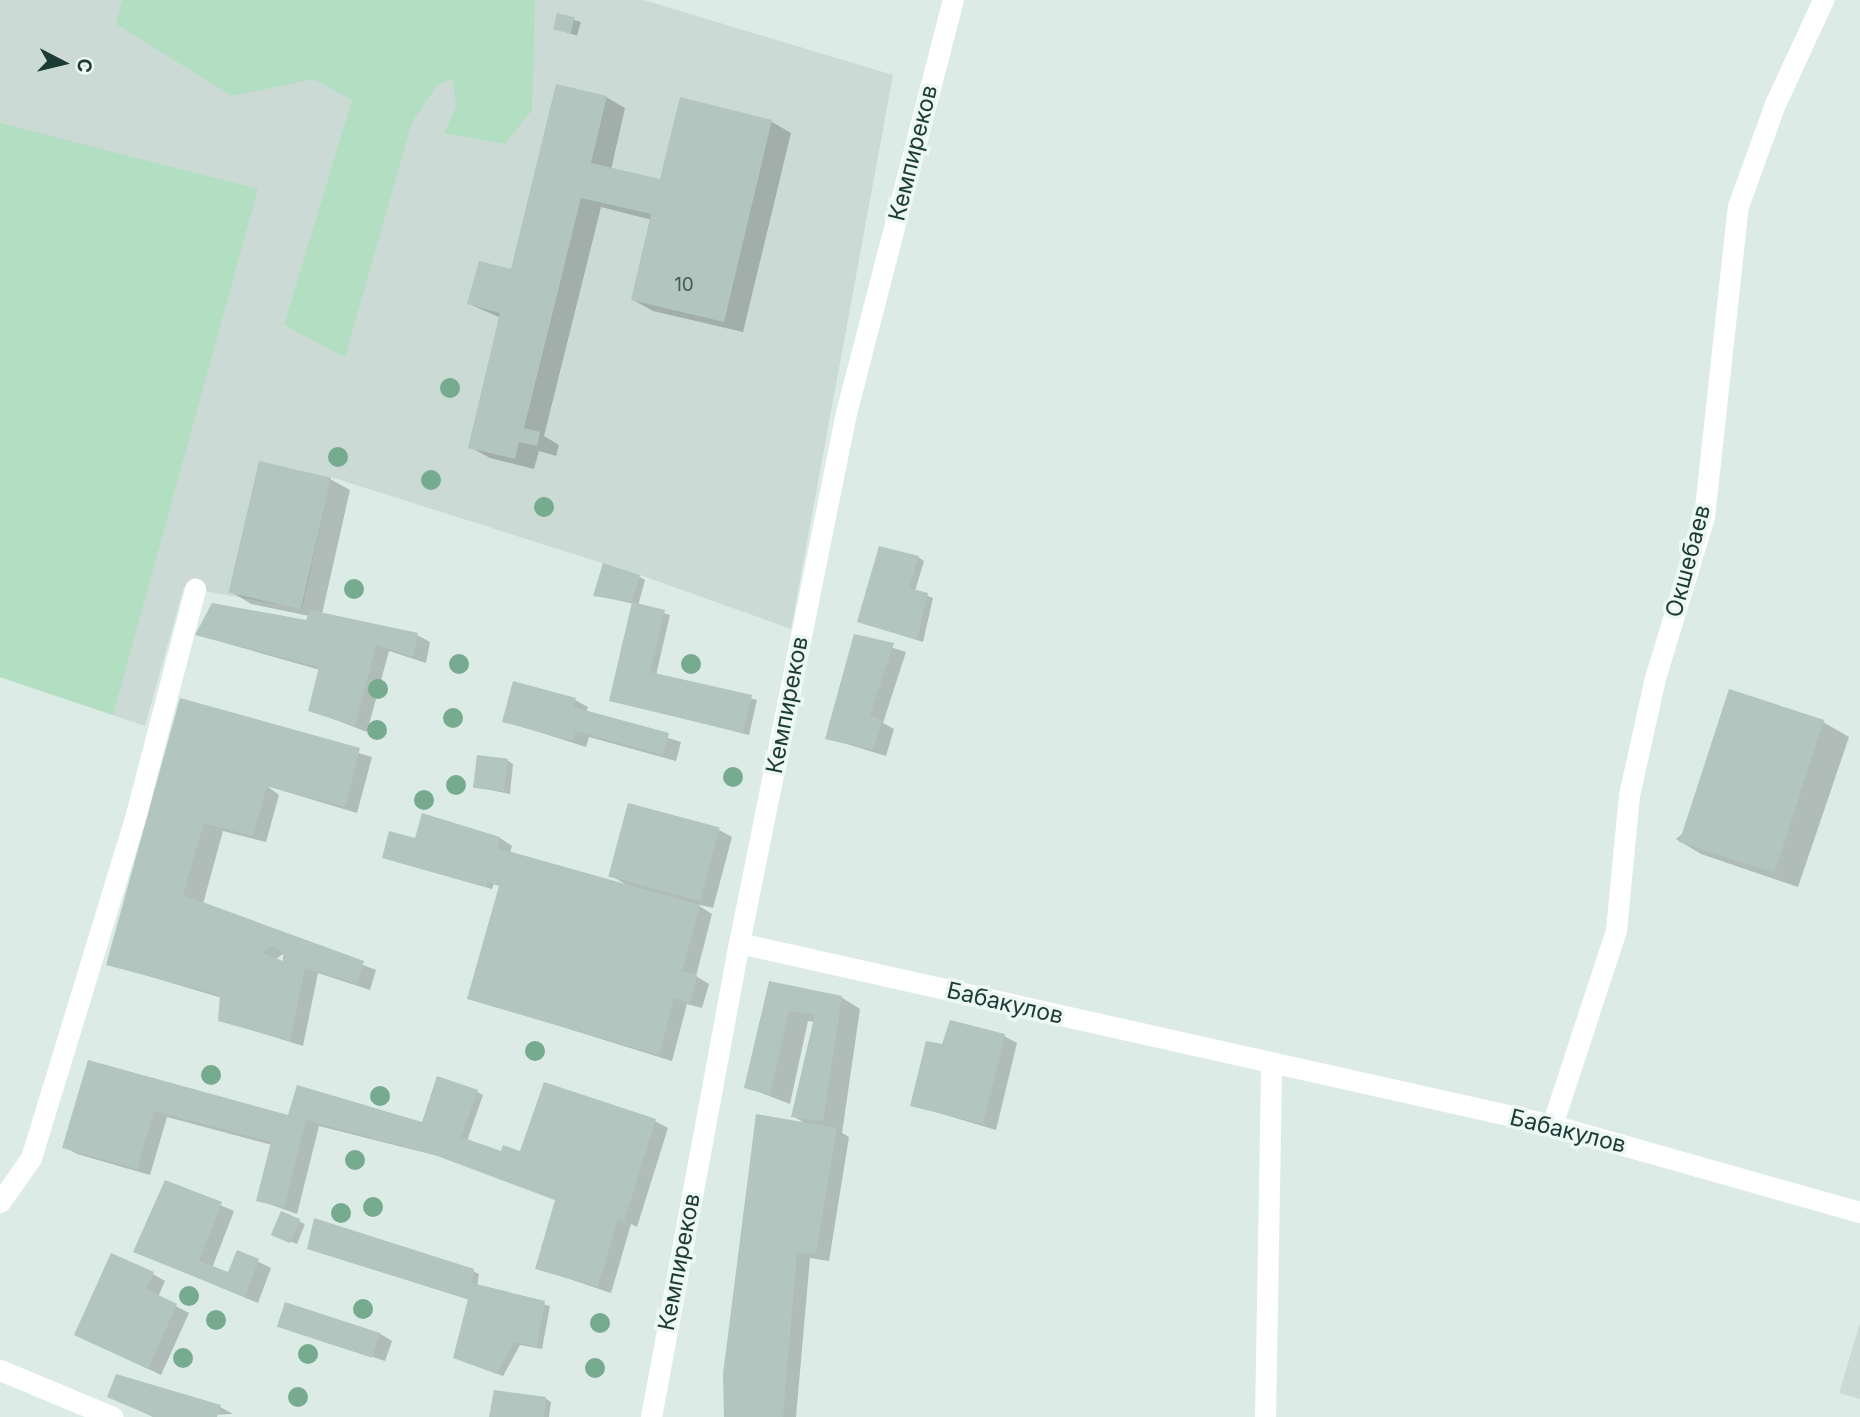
<!DOCTYPE html>
<html>
<head>
<meta charset="utf-8">
<style>
  body { margin:0 }
  #map { position:relative; width:1860px; height:1417px; overflow:hidden; background:#dcebe5; font-family:Inter,sans-serif }
  div>[style] { position:absolute }
  .built>* { inset:0; background:#cbdad4 }
  .green>* { inset:0; background:#b2dfc1 }
  .shadow>* { inset:0; background:#0003; transform-origin:0 0 }
  .building>* { inset:0; background:#b2c5be; transform-origin:0 0 }
  .minor>* { height:21px; margin:-10.5px; padding:0 10.5px; transform-origin:10.5px; border-radius:10.5px; background:#fff }
  .trees>* { width:20px; height:20px; margin:-10px; border-radius:50%; background:#76ab8f }
  span { translate:-50% -50%; white-space:nowrap; text-align:center; line-height:1.15; -webkit-text-stroke:7px #edf7f3; paint-order:stroke }
  .number-label { font-size:19px; color:#425e57 }
  .number-label span { -webkit-text-stroke-width:0 }
  .street-label { font-size:23px; color:#1d3b35 }
  .north { position:absolute; left:28px; top:28px; width:70px; height:70px; -webkit-text-stroke:5px #edf7f3; paint-order:stroke; rotate:97deg; font-size:19px; font-weight:700; line-height:28px; text-align:center; color:#1d3b35 }
  .north::after { content:''; display:block; margin:auto; width:24px; height:32px; background:#1d3b35; clip-path:polygon(50% 0,100% 100%,50% 72%,0 100%) }
</style>
</head>
<body>
<div id="map">
  <div class="built">
    <div style="clip-path:polygon(0 0,644px 0,893px 75px,791px 629px,640px 575px,331px 477px,302px 609px,184px 587px,145px 726px,0 677px)"></div>
    <div style="clip-path:polygon(1860px 1323px,1860px 1399px,1839px 1393px)"></div>
  </div>
  <div class="green">
    <div style="clip-path:polygon(122px 0,535px 0,532px 110px,505px 144px,444px 133px,456px 107px,453px 79px,438px 84px,412px 122px,345px 357px,284px 325px,352px 100px,313px 79px,232px 96px,116px 24px)"></div>
    <div style="clip-path:polygon(0 123px,258px 189px,113px 715px,0 677px)"></div>
  </div>
  <div class="shadow">
    <div style="left:558px;top:15px;width:24px;height:14px;rotate:17deg"></div>
    <div style="clip-path:polygon(606px 97px,625px 108px,611px 170px,661px 181px,682px 99px,772px 122px,791px 133px,743px 332px,653px 311px,633px 300px,652px 220px,601px 207px,544px 436px,559px 445px,556px 456px,539px 451px,534px 469px,490px 458px,470px 447px,501px 318px,469px 304px,513px 271px)"></div>
    <div style="clip-path:polygon(330px 479px,350px 490px,322px 614px,417px 635px,430px 642px,426px 663px,389px 651px,367px 732px,310px 710px,320px 670px,197px 635px,318px 626px,309px 616px,251px 604px,232px 592px)"></div>
    <div style="clip-path:polygon(918px 557px,924px 561px,915px 591px,933px 598px,923px 642px,859px 621px)"></div>
    <div style="clip-path:polygon(640px 577px,645px 580px,638px 606px,670px 615px,656px 675px,757px 700px,749px 735px,611px 700px,634px 604px,595px 595px)"></div>
    <div style="clip-path:polygon(855px 636px,906px 652px,883px 723px,894px 729px,886px 756px,827px 738px)"></div>
    <div style="clip-path:polygon(575px 700px,588px 707px,586px 712px,681px 742px,676px 761px,589px 737px,586px 747px,504px 721px)"></div>
    <div style="clip-path:polygon(evenodd,182px 701px,372px 757px,357px 813px,267px 786px,279px 795px,266px 842px,223px 831px,203px 904px,376px 970px,370px 990px,318px 973px,303px 1046px,220px 1020px,222px 998px,108px 964px,182px 701px,284px 953px,285px 963px,276px 959px,284px 953px)"></div>
    <div style="clip-path:polygon(1823px 722px,1849px 737px,1798px 887px,1701px 854px,1676px 839px)"></div>
    <div style="clip-path:polygon(507px 760px,513px 764px,510px 794px,475px 787px)"></div>
    <div style="clip-path:polygon(424px 815px,500px 838px,512px 846px,510px 853px,630px 887px,610px 875px,719px 830px,732px 837px,713px 908px,696px 904px,712px 914px,696px 976px,709px 984px,702px 1008px,687px 1004px,672px 1061px,469px 998px,501px 886px,494px 884px,492px 889px,390px 860px,423px 842px)"></div>
    <div style="clip-path:polygon(770px 983px,841px 997px,860px 1009px,842px 1133px,849px 1137px,829px 1261px,810px 1258px,796px 1417px,726px 1417px,806px 1124px,793px 1116px,815px 1022px,808px 1021px,790px 1104px,746px 1087px)"></div>
    <div style="clip-path:polygon(1004px 1036px,1017px 1043px,996px 1130px,912px 1105px,943px 1046px)"></div>
    <div style="clip-path:polygon(89px 1062px,289px 1117px,423px 1125px,477px 1092px,483px 1095px,467px 1141px,503px 1153px,521px 1154px,655px 1121px,668px 1128px,637px 1227px,631px 1224px,611px 1293px,537px 1268px,558px 1201px,446px 1158px,319px 1126px,297px 1214px,258px 1200px,272px 1145px,167px 1117px,150px 1175px,77px 1154px,65px 1147px)"></div>
    <div style="clip-path:polygon(166px 1182px,234px 1211px,212px 1268px,229px 1275px,238px 1252px,271px 1268px,258px 1303px,136px 1252px)"></div>
    <div style="clip-path:polygon(282px 1214px,305px 1224px,297px 1244px,280px 1237px)"></div>
    <div style="clip-path:polygon(315px 1251px,473px 1271px,479px 1274px,477px 1286px,550px 1306px,542px 1349px,520px 1345px,503px 1376px,461px 1360px,470px 1300px)"></div>
    <div style="clip-path:polygon(153px 1274px,165px 1281px,158px 1297px,189px 1313px,161px 1375px,76px 1334px)"></div>
    <div style="clip-path:polygon(276px 1325px,379px 1333px,392px 1341px,385px 1361px)"></div>
    <div style="clip-path:polygon(109px 1396px,220px 1407px,233px 1414px,153px 1417px)"></div>
    <div style="clip-path:polygon(545px 1398px,551px 1402px,549px 1417px,491px 1417px)"></div>
  </div>
  <div class="building">
    <div style="left:557px;top:13px;width:18px;height:17px;rotate:13deg"></div>
    <div style="clip-path:polygon(556px 84px,607px 96px,591px 163px,660px 179px,680px 97px,772px 120px,724px 322px,631px 300px,651px 214px,581px 198px,524px 428px,540px 432px,537px 446px,519px 442px,515px 459px,468px 448px,500px 313px,467px 304px,479px 261px,511px 269px)"></div>
    <div style="left:259px;top:461px;width:74px;height:135px;rotate:13deg"></div>
    <div style="clip-path:polygon(879px 546px,919px 556px,909px 588px,928px 593px,917px 640px,857px 622px)"></div>
    <div style="clip-path:polygon(603px 563px,640px 575px,632px 602px,665px 610px,650px 672px,752px 695px,743px 733px,609px 701px,632px 602px,593px 596px)"></div>
    <div style="clip-path:polygon(212px 603px,306px 620px,310px 610px,418px 633px,413px 657px,376px 645px,355px 726px,308px 711px,319px 667px,195px 635px)"></div>
    <div style="clip-path:polygon(854px 634px,894px 643px,870px 715px,882px 720px,873px 750px,825px 739px)"></div>
    <div style="clip-path:polygon(513px 681px,576px 698px,573px 707px,669px 733px,663px 755px,576px 731px,573px 741px,502px 722px)"></div>
    <div style="left:1729px;top:689px;width:100px;height:161px;rotate:18deg"></div>
    <div style="clip-path:polygon(evenodd,180px 698px,360px 748px,345px 807px,267px 786px,253px 836px,204px 823px,183px 895px,364px 961px,357px 984px,305px 968px,290px 1041px,218px 1021px,220px 995px,106px 965px,180px 698px,272px 946px,283px 953px,283px 961px,263px 953px,272px 946px)"></div>
    <div style="left:477px;top:755px;width:31px;height:33px;rotate:7deg"></div>
    <div style="left:628px;top:803px;width:95px;height:76px;rotate:15deg"></div>
    <div style="clip-path:polygon(422px 813px,500px 837px,497px 848px,700px 905px,682px 971px,697px 975px,690px 1003px,674px 998px,659px 1055px,467px 999px,499px 886px,488px 882px,486px 887px,382px 858px,389px 831px,415px 838px)"></div>
    <div style="clip-path:polygon(769px 981px,842px 996px,823px 1121px,791px 1117px,815px 1014px,789px 1011px,770px 1095px,744px 1088px)"></div>
    <div style="clip-path:polygon(950px 1020px,1005px 1034px,983px 1124px,910px 1106px,926px 1041px,942px 1044px)"></div>
    <div style="clip-path:polygon(88px 1060px,288px 1115px,297px 1085px,422px 1122px,437px 1076px,478px 1090px,461px 1137px,501px 1151px,503px 1145px,520px 1151px,544px 1082px,656px 1119px,624px 1221px,618px 1219px,598px 1287px,535px 1269px,555px 1200px,432px 1154px,306px 1120px,284px 1208px,256px 1201px,271px 1142px,154px 1111px,137px 1169px,62px 1148px)"></div>
    <div style="clip-path:polygon(756px 1114px,837px 1128px,816px 1254px,797px 1252px,783px 1417px,724px 1417px,723px 1374px)"></div>
    <div style="clip-path:polygon(165px 1180px,222px 1202px,199px 1261px,228px 1272px,237px 1250px,259px 1259px,245px 1297px,133px 1252px)"></div>
    <div style="left:281px;top:1211px;width:21px;height:26px;rotate:23deg"></div>
    <div style="clip-path:polygon(314px 1218px,474px 1269px,472px 1283px,545px 1301px,537px 1347px,514px 1342px,497px 1374px,453px 1358px,468px 1299px,307px 1249px)"></div>
    <div style="clip-path:polygon(111px 1253px,154px 1272px,146px 1289px,177px 1304px,148px 1369px,74px 1335px)"></div>
    <div style="left:285px;top:1302px;width:100px;height:26px;rotate:18deg"></div>
    <div style="clip-path:polygon(116px 1374px,221px 1405px,217px 1417px,154px 1417px,107px 1397px)"></div>
    <div style="clip-path:polygon(494px 1390px,546px 1397px,544px 1417px,489px 1417px)"></div>
  </div>
  <div class="minor">
    <div style="left:739px;top:943px;width:833px;rotate:12.62deg"></div>
    <div style="left:1552px;top:1125px;width:320px;rotate:15.8deg"></div>
    <div style="left:1552px;top:1125px;width:205px;rotate:-71.8deg"></div>
    <div style="left:1616px;top:930px;width:136px;rotate:-84.5deg"></div>
    <div style="left:1629px;top:795px;width:120px;rotate:-77.5deg"></div>
    <div style="left:1655px;top:678px;width:168px;rotate:-73.1deg"></div>
    <div style="left:1704px;top:517px;width:313px;rotate:-83.8deg"></div>
    <div style="left:1738px;top:206px;width:109px;rotate:-70.1deg"></div>
    <div style="left:1775px;top:104px;width:115px;rotate:-65.2deg"></div>
    <div style="left:0;top:1202px;width:54px;rotate:-54.8deg"></div>
    <div style="left:31px;top:1158px;width:360px;rotate:-73deg"></div>
    <div style="left:136px;top:814px;width:233px;rotate:-75.3deg"></div>
    <div style="left:0;top:1370px;width:122px;rotate:22.6deg"></div>
    <div style="left:651px;top:1417px;width:482px;rotate:-79.5deg"></div>
    <div style="left:739px;top:943px;width:541px;rotate:-78.59deg"></div>
    <div style="left:846px;top:413px;width:427px;rotate:-75.5deg"></div>
    <div style="left:1265px;top:1417px;width:353px;rotate:-89deg"></div>
  </div>
  <div class="trees">
    <div style="left:450px;top:388px"></div>
    <div style="left:338px;top:457px"></div>
    <div style="left:431px;top:480px"></div>
    <div style="left:544px;top:507px"></div>
    <div style="left:354px;top:589px"></div>
    <div style="left:459px;top:664px"></div>
    <div style="left:691px;top:664px"></div>
    <div style="left:378px;top:689px"></div>
    <div style="left:453px;top:718px"></div>
    <div style="left:377px;top:730px"></div>
    <div style="left:733px;top:777px"></div>
    <div style="left:456px;top:785px"></div>
    <div style="left:424px;top:800px"></div>
    <div style="left:535px;top:1051px"></div>
    <div style="left:211px;top:1075px"></div>
    <div style="left:380px;top:1096px"></div>
    <div style="left:355px;top:1160px"></div>
    <div style="left:373px;top:1207px"></div>
    <div style="left:341px;top:1213px"></div>
    <div style="left:189px;top:1296px"></div>
    <div style="left:363px;top:1309px"></div>
    <div style="left:216px;top:1320px"></div>
    <div style="left:600px;top:1323px"></div>
    <div style="left:308px;top:1354px"></div>
    <div style="left:183px;top:1358px"></div>
    <div style="left:595px;top:1368px"></div>
    <div style="left:298px;top:1397px"></div>
  </div>
  <div class="number-label">
    <span style="left:684px;top:285px">10</span>
  </div>
  <div class="street-label">
    <span style="left:913px;top:153px;rotate:-76deg">Кемпиреков</span>
    <span style="left:1688px;top:561px;rotate:-75deg">Окшебаев</span>
    <span style="left:787px;top:705px;rotate:-79deg">Кемпиреков</span>
    <span style="left:1005px;top:1003px;rotate:13deg">Бабакулов</span>
    <span style="left:1568px;top:1131px;rotate:14deg">Бабакулов</span>
    <span style="left:679px;top:1262px;rotate:-79deg">Кемпиреков</span>
  </div>
  <div class="north">С</div>
</div>
</body>
</html>
